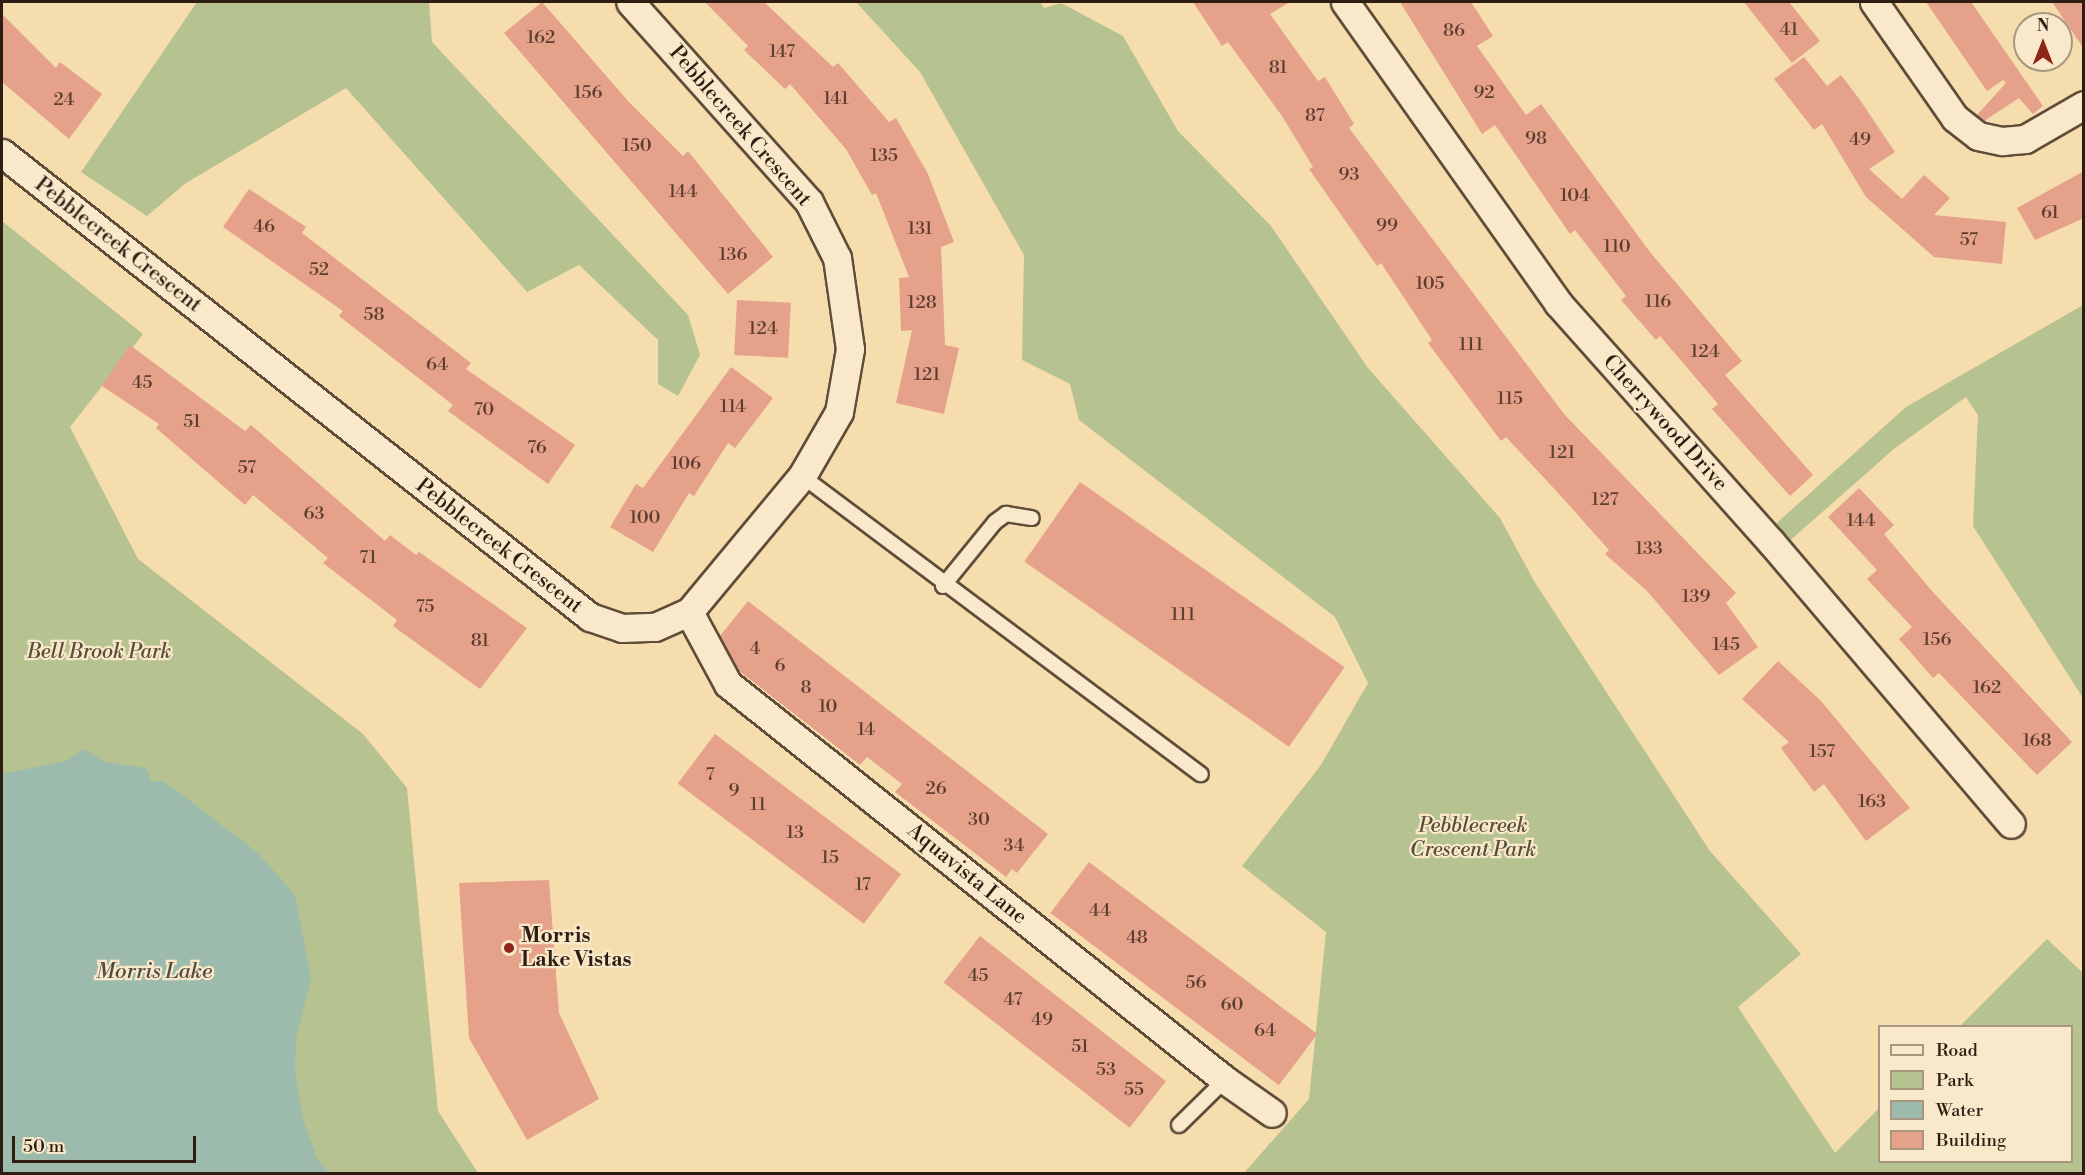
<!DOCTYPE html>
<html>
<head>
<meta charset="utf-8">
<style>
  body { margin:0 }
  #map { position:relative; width:2085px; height:1175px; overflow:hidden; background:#f6ddae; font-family:"Libre Bodoni",serif }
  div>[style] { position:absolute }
  .green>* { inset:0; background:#b6c28f }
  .water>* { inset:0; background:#9dbbac }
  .building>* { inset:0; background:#e5a189; transform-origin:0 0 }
  .roads { filter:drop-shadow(2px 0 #604d39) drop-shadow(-2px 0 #604d39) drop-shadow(0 2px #604d39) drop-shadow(0 -2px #604d39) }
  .service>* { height:14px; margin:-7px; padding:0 7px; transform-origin:7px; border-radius:7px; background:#f9e9ca }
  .minor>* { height:27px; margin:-13.5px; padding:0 13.5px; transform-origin:13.5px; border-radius:13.5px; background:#f9e9ca }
  .dots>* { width:16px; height:16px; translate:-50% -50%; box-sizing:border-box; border:3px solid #f9e9ca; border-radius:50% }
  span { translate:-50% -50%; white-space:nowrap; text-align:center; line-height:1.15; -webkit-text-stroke:4.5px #f9e9ca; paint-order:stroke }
  .number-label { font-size:18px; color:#5c3e30 }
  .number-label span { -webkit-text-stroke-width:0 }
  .street-label { font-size:21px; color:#2e1d12 }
  .park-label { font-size:21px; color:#574f38; font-style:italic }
  .poi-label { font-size:21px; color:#2e1d12; font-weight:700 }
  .left { translate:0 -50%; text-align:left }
  .water-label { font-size:22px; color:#4f4c40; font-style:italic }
  .frame { position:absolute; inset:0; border:3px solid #2e1d12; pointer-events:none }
  .legend { position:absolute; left:1878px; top:1025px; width:195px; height:138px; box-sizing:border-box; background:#f9e9ca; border:2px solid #a89780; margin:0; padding:8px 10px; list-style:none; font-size:18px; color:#2e1d12 }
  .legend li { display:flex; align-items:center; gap:12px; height:30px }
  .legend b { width:30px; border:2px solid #a89780 }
  .north { position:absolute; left:2013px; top:12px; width:60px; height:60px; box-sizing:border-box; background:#f9e9ca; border:2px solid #a89780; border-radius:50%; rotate:0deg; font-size:16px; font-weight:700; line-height:24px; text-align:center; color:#2e1d12 }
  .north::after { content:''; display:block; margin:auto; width:21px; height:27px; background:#8f2418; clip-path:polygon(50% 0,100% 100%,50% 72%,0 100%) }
  .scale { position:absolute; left:12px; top:1136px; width:184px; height:27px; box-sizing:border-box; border:3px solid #2e1d12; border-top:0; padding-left:8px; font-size:18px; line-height:21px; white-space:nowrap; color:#2e1d12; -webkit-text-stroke:4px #f9e9ca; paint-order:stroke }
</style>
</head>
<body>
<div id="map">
  <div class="green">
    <div style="clip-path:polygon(197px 2px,429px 2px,432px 42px,688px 315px,700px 355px,678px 396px,658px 384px,658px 340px,579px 265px,527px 292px,346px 88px,186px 183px,147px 216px,81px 172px)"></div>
    <div style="clip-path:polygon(856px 2px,1040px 2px,1044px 8px,1061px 3px,1123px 36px,1178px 131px,1271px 226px,1368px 368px,1500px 518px,1534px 581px,1710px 851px,1801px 954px,1738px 1007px,1835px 1153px,1879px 1108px,1880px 1162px,2072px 1162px,2072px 1026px,1960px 1026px,2047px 939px,2083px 973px,2083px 1173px,1244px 1173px,1309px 1099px,1326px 932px,1242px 866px,1321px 765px,1368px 683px,1335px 617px,1079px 420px,1070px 384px,1022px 360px,1024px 255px,920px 72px)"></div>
    <div style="clip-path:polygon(2px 221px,143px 334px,70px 427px,138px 559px,363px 734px,407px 788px,438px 1111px,478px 1173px,308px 1173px,2px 796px)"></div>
    <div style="clip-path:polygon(2083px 305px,2083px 698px,1973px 526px,1978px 415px,1966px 397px,1895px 448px,1785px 545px,1770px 529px,1906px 407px)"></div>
  </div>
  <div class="water">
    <div style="clip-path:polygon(85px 749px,105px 762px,146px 768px,152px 782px,162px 781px,176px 790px,259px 854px,295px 895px,311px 978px,296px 1039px,295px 1072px,303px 1119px,317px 1159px,329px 1173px,2px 1173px,2px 774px,66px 761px)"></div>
  </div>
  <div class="building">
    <div style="clip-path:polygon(542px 2px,628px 101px,683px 156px,688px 151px,773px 257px,728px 294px,504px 33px)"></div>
    <div style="clip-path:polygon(705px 2px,764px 2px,833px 67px,838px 63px,889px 122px,896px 118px,928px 174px,954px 242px,941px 247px,945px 345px,959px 348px,944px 414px,896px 403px,912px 330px,901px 331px,899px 278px,909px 277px,876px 193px,872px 195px,846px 149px,790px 84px,785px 89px,744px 50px,748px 46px)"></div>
    <div style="clip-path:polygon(1193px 2px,1290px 2px,1270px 14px,1318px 81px,1325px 77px,1354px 124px,1349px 128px,1564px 414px,1736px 593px,1726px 603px,1758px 647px,1719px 675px,1647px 591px,1605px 554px,1609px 550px,1559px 494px,1506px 437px,1501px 441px,1428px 343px,1432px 340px,1381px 263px,1377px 266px,1309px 169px,1313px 167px,1282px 116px,1228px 42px,1222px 46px)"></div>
    <div style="clip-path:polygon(1400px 2px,1471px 2px,1493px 36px,1477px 46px,1526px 115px,1541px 104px,1650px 252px,1742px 361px,1725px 375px,1813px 475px,1790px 496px,1712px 409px,1718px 404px,1660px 336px,1656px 340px,1621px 300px,1626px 296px,1575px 230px,1570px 234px,1495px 125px,1482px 134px)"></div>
    <div style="clip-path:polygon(1744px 2px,1789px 2px,1820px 41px,1792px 63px)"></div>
    <div style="clip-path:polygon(1926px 2px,1971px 2px,2043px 106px,2033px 114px,2019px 98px,1984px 121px,1977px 115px,2006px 83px,2003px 80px,1987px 91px)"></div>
    <div style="clip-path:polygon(2052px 2px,2084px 2px,2084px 49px)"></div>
    <div style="clip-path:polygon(2px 14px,56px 68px,60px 62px,102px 94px,69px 139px,2px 82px)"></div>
    <div style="clip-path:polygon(1804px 57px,1827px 86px,1841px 75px,1860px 100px,1895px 152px,1869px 169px,1902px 199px,1924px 175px,1950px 198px,1934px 215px,2006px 222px,2002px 264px,1934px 257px,1866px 197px,1822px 124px,1814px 130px,1774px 79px)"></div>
    <div style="clip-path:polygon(2084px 171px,2084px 218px,2035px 240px,2017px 208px)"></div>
    <div style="clip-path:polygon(249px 189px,306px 227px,302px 233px,471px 363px,466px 369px,575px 445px,548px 484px,448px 411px,453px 405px,339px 316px,343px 311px,223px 227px)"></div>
    <div style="left:737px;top:300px;width:54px;height:55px;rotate:3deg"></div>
    <div style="clip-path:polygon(130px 345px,245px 431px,251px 425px,385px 541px,390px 535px,416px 555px,419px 552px,527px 628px,480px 689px,393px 626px,397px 620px,323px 563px,328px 558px,253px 495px,245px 505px,156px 428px,159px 424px,102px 386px)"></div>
    <div style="clip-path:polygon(731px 367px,773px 398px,735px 448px,728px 443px,694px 496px,689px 493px,653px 552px,610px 527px,636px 484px,643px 488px)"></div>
    <div style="left:1080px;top:482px;width:323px;height:97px;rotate:35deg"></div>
    <div style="clip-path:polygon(1859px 488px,1894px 525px,1884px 534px,1931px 590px,2072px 742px,2037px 775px,1939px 673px,1933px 678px,1899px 639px,1912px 627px,1867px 579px,1877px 570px,1828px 517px)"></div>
    <div style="clip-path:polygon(748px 601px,1048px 834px,1017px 873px,1012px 869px,1006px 877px,895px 792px,902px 784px,867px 757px,860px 765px,738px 670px,720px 636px)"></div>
    <div style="clip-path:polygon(1778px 661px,1821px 701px,1910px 808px,1866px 841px,1824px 784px,1814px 792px,1781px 748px,1789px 742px,1742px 699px)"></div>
    <div style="left:715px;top:734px;width:233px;height:62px;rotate:37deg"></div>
    <div style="left:1089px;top:862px;width:286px;height:64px;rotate:37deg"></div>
    <div style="clip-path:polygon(549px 880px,559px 1013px,599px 1099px,527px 1140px,469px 1038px,459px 883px)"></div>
    <div style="left:980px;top:936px;width:236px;height:59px;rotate:38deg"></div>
  </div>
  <div class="roads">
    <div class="service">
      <div style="left:802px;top:476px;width:498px;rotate:36.8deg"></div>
      <div style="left:943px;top:586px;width:82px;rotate:-50.9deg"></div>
      <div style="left:995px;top:522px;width:14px;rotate:-36deg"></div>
      <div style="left:1006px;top:514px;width:26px;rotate:9deg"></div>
      <div style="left:1179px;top:1125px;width:64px;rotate:-44.4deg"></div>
    </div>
    <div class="minor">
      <div style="left:1345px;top:2px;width:369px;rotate:54.7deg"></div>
      <div style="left:1558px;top:303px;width:320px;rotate:48.3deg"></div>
      <div style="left:1771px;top:542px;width:370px;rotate:49.6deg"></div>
      <div style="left:1874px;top:2px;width:141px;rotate:55.1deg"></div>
      <div style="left:1955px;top:118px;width:29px;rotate:38deg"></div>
      <div style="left:1978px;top:136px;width:25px;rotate:12deg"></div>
      <div style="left:2002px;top:141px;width:23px;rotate:-5deg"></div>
      <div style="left:2025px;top:139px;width:68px;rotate:-30deg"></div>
      <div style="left:2px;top:153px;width:749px;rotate:38.28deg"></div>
      <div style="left:590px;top:617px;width:34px;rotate:19deg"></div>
      <div style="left:622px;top:628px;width:33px;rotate:-2deg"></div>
      <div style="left:655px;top:627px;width:37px;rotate:-24deg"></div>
      <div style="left:689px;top:612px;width:177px;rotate:-50.3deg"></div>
      <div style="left:802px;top:476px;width:74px;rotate:-60deg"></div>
      <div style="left:839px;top:412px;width:64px;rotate:-80.1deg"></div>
      <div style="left:850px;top:349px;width:92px;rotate:-98.1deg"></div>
      <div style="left:837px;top:258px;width:63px;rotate:-116.6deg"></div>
      <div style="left:809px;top:202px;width:268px;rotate:-131.8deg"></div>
      <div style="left:689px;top:612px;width:82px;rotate:61.6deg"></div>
      <div style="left:728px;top:684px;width:635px;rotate:38.55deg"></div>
      <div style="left:1225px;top:1080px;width:57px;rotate:35.1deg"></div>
    </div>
  </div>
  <div class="dots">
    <div style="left:509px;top:948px;background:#8f2418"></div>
  </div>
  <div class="number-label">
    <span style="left:1789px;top:30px">41</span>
    <span style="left:1454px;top:31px">86</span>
    <span style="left:541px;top:38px">162</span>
    <span style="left:782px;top:52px">147</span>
    <span style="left:1278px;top:68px">81</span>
    <span style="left:588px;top:93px">156</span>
    <span style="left:1484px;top:93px">92</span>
    <span style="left:836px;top:99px">141</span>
    <span style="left:64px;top:100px">24</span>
    <span style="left:1315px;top:116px">87</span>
    <span style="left:1536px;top:139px">98</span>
    <span style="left:1860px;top:140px">49</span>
    <span style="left:637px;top:146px">150</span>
    <span style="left:884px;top:156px">135</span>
    <span style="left:1349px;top:175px">93</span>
    <span style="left:683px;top:192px">144</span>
    <span style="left:1575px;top:196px">104</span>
    <span style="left:2050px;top:213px">61</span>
    <span style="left:1387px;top:226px">99</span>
    <span style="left:264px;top:227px">46</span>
    <span style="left:920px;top:229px">131</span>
    <span style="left:1969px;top:240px">57</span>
    <span style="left:1617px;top:247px">110</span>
    <span style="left:733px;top:255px">136</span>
    <span style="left:319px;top:270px">52</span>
    <span style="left:1430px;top:284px">105</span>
    <span style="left:1658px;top:302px">116</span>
    <span style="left:922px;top:303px">128</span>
    <span style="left:374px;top:315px">58</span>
    <span style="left:763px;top:329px">124</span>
    <span style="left:1471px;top:345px">111</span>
    <span style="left:1705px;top:352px">124</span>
    <span style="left:437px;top:365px">64</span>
    <span style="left:927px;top:375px">121</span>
    <span style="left:142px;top:383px">45</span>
    <span style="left:1510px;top:399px">115</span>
    <span style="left:733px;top:407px">114</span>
    <span style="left:484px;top:410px">70</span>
    <span style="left:192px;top:422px">51</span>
    <span style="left:537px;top:448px">76</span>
    <span style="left:1562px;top:453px">121</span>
    <span style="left:686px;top:464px">106</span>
    <span style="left:247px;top:468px">57</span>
    <span style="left:1605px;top:500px">127</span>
    <span style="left:314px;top:514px">63</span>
    <span style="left:645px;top:518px">100</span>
    <span style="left:1861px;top:521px">144</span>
    <span style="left:1649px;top:549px">133</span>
    <span style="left:368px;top:558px">71</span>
    <span style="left:1696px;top:597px">139</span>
    <span style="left:425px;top:607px">75</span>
    <span style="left:1183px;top:615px">111</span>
    <span style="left:1937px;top:640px">156</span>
    <span style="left:480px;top:641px">81</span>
    <span style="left:1726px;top:645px">145</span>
    <span style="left:755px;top:649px">4</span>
    <span style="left:780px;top:666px">6</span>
    <span style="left:806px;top:688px">8</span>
    <span style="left:1987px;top:688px">162</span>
    <span style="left:828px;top:707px">10</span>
    <span style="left:866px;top:730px">14</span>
    <span style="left:2037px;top:741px">168</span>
    <span style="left:1822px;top:752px">157</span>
    <span style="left:710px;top:775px">7</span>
    <span style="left:936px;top:789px">26</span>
    <span style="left:734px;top:791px">9</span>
    <span style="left:1872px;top:802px">163</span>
    <span style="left:758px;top:805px">11</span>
    <span style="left:979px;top:820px">30</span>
    <span style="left:795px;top:833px">13</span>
    <span style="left:1014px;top:846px">34</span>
    <span style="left:830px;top:858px">15</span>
    <span style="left:863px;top:885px">17</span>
    <span style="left:1100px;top:911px">44</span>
    <span style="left:1137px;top:938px">48</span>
    <span style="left:978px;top:976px">45</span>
    <span style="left:1196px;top:983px">56</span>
    <span style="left:1013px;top:1000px">47</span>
    <span style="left:1232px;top:1005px">60</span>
    <span style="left:1042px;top:1020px">49</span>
    <span style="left:1265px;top:1031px">64</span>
    <span style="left:1080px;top:1047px">51</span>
    <span style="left:1106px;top:1070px">53</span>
    <span style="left:1134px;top:1090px">55</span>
  </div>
  <div class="street-label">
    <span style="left:740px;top:126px;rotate:49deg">Pebblecreek Crescent</span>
    <span style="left:118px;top:245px;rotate:38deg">Pebblecreek Crescent</span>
    <span style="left:1665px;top:423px;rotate:48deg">Cherrywood Drive</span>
    <span style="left:499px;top:546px;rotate:38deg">Pebblecreek Crescent</span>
    <span style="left:967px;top:874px;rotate:39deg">Aquavista Lane</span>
  </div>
  <div class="park-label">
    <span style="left:99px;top:652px">Bell Brook Park</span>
    <span style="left:1473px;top:838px">Pebblecreek<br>Crescent Park</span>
  </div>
  <div class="poi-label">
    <span class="left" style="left:521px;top:948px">Morris<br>Lake Vistas</span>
  </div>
  <div class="water-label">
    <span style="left:154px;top:972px">Morris Lake</span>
  </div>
  <div class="frame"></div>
  <ul class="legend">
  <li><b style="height:8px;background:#f9e9ca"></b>Road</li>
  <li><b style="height:16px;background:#b6c28f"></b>Park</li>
  <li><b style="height:16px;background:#9dbbac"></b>Water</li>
  <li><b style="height:16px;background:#e5a189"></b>Building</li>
  </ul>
  <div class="north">N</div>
  <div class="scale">50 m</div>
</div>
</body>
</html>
